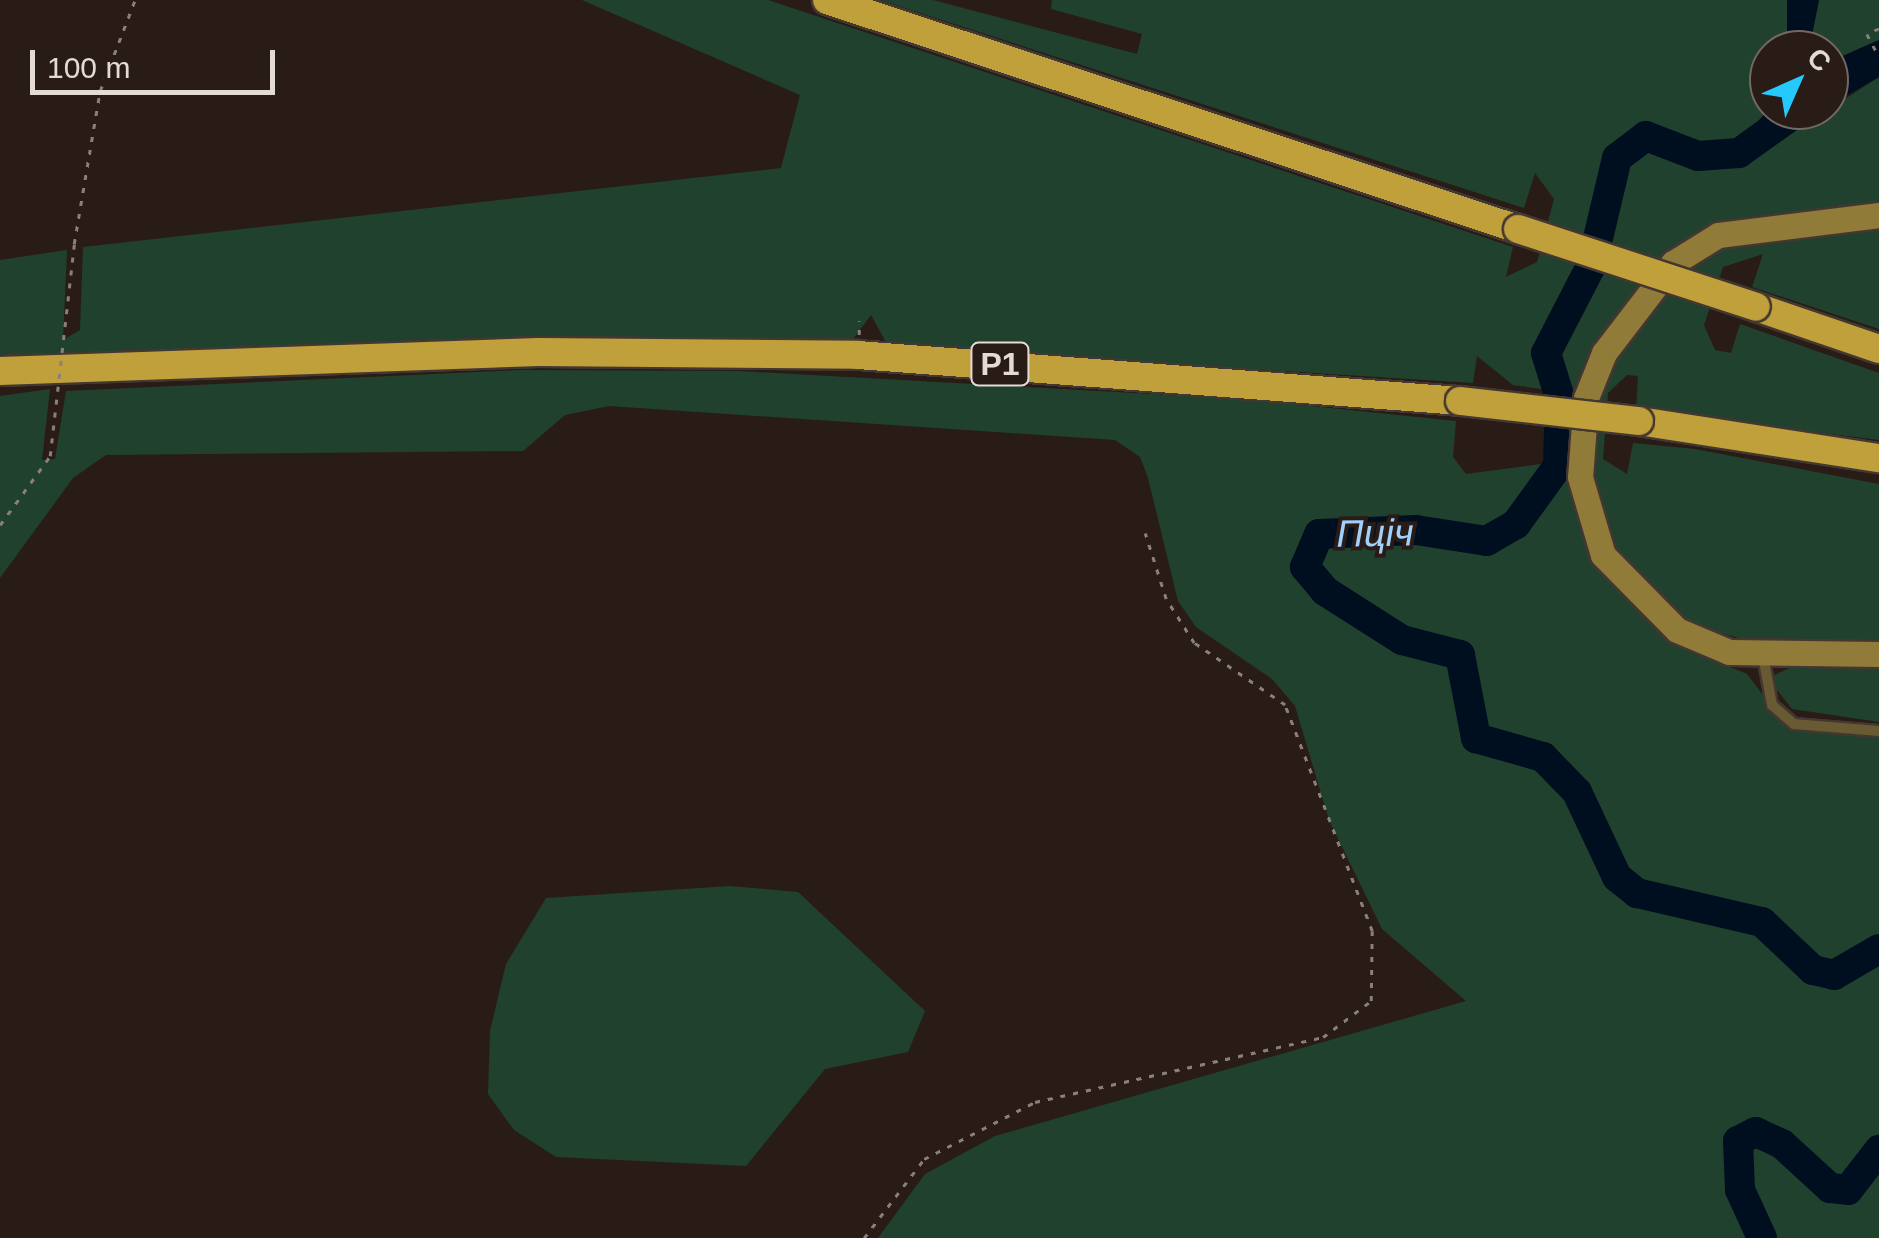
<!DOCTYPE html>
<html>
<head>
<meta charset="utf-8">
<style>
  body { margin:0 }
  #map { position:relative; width:1879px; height:1238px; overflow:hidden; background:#291c17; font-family:Helvetica,sans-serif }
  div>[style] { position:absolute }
  .green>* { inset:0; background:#20412e }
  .water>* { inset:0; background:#000f20 }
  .river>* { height:30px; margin:-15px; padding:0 15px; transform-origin:15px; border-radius:15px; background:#000f20 }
  .path>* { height:2.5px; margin-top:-1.25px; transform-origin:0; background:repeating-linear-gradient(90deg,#8a7f7a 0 5px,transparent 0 13px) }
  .roads { filter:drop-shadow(2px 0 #433732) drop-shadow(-2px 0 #433732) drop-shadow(0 2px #433732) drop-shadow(0 -2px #433732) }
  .service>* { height:10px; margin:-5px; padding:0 5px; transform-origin:5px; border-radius:5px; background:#685a32 }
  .secondary>* { height:25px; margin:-12.5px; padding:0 12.5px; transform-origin:12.5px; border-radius:12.5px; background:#917b38 }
  .trunk>* { height:28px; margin:-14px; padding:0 14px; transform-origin:14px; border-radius:14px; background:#c0a03a }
  .path-bridge>* { height:2.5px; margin-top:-1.25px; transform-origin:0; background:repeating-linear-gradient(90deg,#8a7f7a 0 5px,transparent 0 13px) }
  .bridges { filter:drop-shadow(2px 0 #433732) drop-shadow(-2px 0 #433732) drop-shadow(0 2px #433732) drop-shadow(0 -2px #433732) }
  .trunk-bridge>* { height:28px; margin:-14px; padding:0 14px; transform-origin:14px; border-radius:14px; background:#c0a03a }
  span { translate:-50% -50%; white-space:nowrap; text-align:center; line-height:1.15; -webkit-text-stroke:8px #291c17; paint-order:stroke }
  .shield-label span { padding:2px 8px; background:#291c17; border:2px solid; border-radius:8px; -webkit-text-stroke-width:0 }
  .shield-label { font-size:32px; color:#e4dbd7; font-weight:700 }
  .water-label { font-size:38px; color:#9fd0fe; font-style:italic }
  .north { position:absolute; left:1749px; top:30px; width:100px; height:100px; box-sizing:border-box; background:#291c17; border:2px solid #746864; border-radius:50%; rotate:45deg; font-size:28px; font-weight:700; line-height:40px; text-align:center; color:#e4dbd7 }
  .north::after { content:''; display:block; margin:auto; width:35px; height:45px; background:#25c9fe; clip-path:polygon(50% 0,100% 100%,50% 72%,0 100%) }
  .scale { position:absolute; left:30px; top:50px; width:245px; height:45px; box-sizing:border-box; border:5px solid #e4dbd7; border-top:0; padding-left:12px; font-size:30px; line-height:35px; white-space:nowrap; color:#e4dbd7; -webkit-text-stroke:8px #291c17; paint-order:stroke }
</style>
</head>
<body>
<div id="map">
  <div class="green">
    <div style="clip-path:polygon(582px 0,768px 0,1513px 247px,1506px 277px,1537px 262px,1554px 199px,1535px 173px,1524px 208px,880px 0,933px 0,1137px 54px,1142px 34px,1051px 9px,1052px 0,1787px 0,1790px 36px,1787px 50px,1769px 50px,1769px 109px,1745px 136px,1697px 146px,1643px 128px,1612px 147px,1593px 203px,1596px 230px,1536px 371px,1556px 391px,1513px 385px,1477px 356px,1473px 383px,888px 346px,871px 315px,850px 343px,329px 343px,0 362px,0 260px,67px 250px,63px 340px,80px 330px,83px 247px,781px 168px,800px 95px)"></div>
    <div style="clip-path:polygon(1819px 0,1879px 0,1879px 40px,1829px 62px,1829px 50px,1809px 50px)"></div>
    <div style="clip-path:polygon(1879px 77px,1879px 203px,1659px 265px,1599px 344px,1572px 468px,1593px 556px,1668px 641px,1747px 674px,1788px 728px,1879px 738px,1879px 1238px,878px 1238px,925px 1174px,995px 1136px,1466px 1001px,1382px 929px,1329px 820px,1295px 706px,1272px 679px,1196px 627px,1178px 601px,1148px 478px,1140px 457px,1115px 440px,609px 406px,565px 415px,523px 451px,106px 455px,73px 478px,0 578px,0 396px,50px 389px,42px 460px,55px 459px,66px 391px,520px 370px,738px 371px,1244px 399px,1456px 421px,1453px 457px,1466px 474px,1541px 464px,1552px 487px,1565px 469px,1554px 349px,1589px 288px,1625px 160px,1649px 143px,1692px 167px,1755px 157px)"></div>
    <div style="clip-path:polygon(1879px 226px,1879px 329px,1752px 287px,1763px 254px,1723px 267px,1704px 325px,1715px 350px,1731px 353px,1740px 324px,1879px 373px,1879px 440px,1636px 410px,1638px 376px,1627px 375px,1608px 393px,1603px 459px,1627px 474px,1633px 443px,1695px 449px,1879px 484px,1879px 645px,1759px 644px,1674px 619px,1605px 536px,1591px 473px,1596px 408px,1620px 347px,1672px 280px,1720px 247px)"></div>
    <div style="clip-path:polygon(1879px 665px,1879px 722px,1792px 709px,1773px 685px,1772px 676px,1792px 667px)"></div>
    <div style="clip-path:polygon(730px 886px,798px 892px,925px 1011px,908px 1052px,825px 1069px,746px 1166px,556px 1157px,514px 1130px,488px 1094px,490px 1031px,506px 964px,546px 898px)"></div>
  </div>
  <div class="water">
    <div style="clip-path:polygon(1787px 0,1819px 0,1809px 50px,1787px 50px)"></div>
    <div style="clip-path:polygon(1879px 40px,1879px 77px,1829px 106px,1829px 62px)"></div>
    <div style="clip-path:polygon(1769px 109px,1769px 110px,1824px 110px,1755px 157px,1745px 136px)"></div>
  </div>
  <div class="river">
    <div style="left:1799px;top:110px;width:74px;rotate:144.4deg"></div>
    <div style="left:1739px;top:153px;width:41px;rotate:175.8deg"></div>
    <div style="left:1698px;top:156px;width:56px;rotate:-159deg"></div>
    <div style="left:1646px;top:136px;width:36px;rotate:143deg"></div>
    <div style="left:1617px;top:158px;width:109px;rotate:103.3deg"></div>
    <div style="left:1592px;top:264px;width:100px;rotate:117.3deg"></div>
    <div style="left:1546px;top:353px;width:47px;rotate:72.7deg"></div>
    <div style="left:1560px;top:398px;width:68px;rotate:91.7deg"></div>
    <div style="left:1558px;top:466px;width:72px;rotate:125.9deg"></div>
    <div style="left:1516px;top:524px;width:34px;rotate:150deg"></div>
    <div style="left:1487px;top:541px;width:72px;rotate:-171.2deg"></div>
    <div style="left:1416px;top:530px;width:97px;rotate:177.6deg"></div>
    <div style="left:1319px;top:534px;width:36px;rotate:113deg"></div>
    <div style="left:1305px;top:567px;width:31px;rotate:50deg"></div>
    <div style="left:1325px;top:591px;width:91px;rotate:32.5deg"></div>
    <div style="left:1402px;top:640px;width:60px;rotate:14.5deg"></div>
    <div style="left:1460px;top:655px;width:85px;rotate:79.1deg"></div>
    <div style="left:1476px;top:738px;width:70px;rotate:15.8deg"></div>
    <div style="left:1543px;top:757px;width:49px;rotate:45.8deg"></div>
    <div style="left:1577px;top:792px;width:94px;rotate:64.8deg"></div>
    <div style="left:1617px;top:877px;width:26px;rotate:39deg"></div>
    <div style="left:1637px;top:893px;width:128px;rotate:13.1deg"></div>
    <div style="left:1762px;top:922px;width:70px;rotate:43.3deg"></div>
    <div style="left:1813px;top:970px;width:22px;rotate:13deg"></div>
    <div style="left:1834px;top:975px;width:52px;rotate:-30deg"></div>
    <div style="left:1762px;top:1238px;width:53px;rotate:-114.6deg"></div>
    <div style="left:1740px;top:1190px;width:49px;rotate:-92.3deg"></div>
    <div style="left:1738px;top:1141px;width:20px;rotate:-27deg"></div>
    <div style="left:1756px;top:1132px;width:29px;rotate:25deg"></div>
    <div style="left:1782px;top:1144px;width:65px;rotate:42.5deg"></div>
    <div style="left:1830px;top:1188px;width:18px;rotate:6deg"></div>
    <div style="left:1848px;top:1190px;width:51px;rotate:-52.2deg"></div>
  </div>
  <div class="path">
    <div style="left:1879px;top:29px;width:13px;rotate:157deg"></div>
    <div style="left:1867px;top:34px;width:26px;rotate:62deg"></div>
    <div style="left:74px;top:244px;width:155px;rotate:-80.4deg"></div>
    <div style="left:100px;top:91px;width:97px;rotate:-69deg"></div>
    <div style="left:859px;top:335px;width:14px;rotate:-90deg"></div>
    <div style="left:0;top:525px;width:85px;rotate:-54.1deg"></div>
    <div style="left:864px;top:1238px;width:99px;rotate:-52.8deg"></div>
    <div style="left:924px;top:1159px;width:125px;rotate:-27.2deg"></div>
    <div style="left:1035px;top:1102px;width:295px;rotate:-12.7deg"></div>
    <div style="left:1323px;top:1037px;width:60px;rotate:-36.9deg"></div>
    <div style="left:1371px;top:1001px;width:70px;rotate:-89.2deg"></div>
    <div style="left:1372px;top:931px;width:242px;rotate:-111.1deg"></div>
    <div style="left:1285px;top:705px;width:110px;rotate:-145.7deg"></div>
    <div style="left:1194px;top:643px;width:52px;rotate:-122.5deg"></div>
    <div style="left:1166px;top:599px;width:69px;rotate:-107.7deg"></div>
  </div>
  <div class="roads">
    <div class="service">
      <div style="left:1763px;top:656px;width:50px;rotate:79.6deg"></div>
      <div style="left:1772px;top:705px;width:29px;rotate:41deg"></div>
      <div style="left:1794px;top:724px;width:85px;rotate:4.7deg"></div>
    </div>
    <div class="secondary">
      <div style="left:1879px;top:215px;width:162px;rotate:172.9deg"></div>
      <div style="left:1718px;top:235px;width:53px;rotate:148.1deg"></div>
      <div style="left:1673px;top:263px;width:113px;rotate:127.5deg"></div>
      <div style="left:1604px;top:353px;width:48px;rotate:111.8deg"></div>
      <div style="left:1586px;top:398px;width:79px;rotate:94.3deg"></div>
      <div style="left:1580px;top:477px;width:81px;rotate:73.6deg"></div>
      <div style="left:1603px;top:555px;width:105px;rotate:45.4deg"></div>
      <div style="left:1677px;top:630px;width:56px;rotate:22.9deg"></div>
      <div style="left:1729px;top:652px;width:150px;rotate:0.8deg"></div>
    </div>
    <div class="trunk">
      <div style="left:827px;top:0;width:728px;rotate:18.34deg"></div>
      <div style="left:1756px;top:307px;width:130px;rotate:18.9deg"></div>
      <div style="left:0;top:371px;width:539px;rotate:-2.02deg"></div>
      <div style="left:539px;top:352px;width:319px;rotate:0.5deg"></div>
      <div style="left:858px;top:355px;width:604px;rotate:4.37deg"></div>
      <div style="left:1639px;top:421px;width:243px;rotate:8.8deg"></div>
    </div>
  </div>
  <div class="path-bridge">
    <div style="left:50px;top:456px;width:213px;rotate:-83.5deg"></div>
  </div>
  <div class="bridges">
    <div class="trunk-bridge">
      <div style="left:1518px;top:229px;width:250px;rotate:18.1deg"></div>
      <div style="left:1460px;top:401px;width:180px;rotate:6.4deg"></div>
    </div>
  </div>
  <div class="shield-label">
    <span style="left:1000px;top:364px">Р1</span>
  </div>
  <div class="water-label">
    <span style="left:1375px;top:534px;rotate:-1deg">Пціч</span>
  </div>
  <div class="north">С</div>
  <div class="scale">100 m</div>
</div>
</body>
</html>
